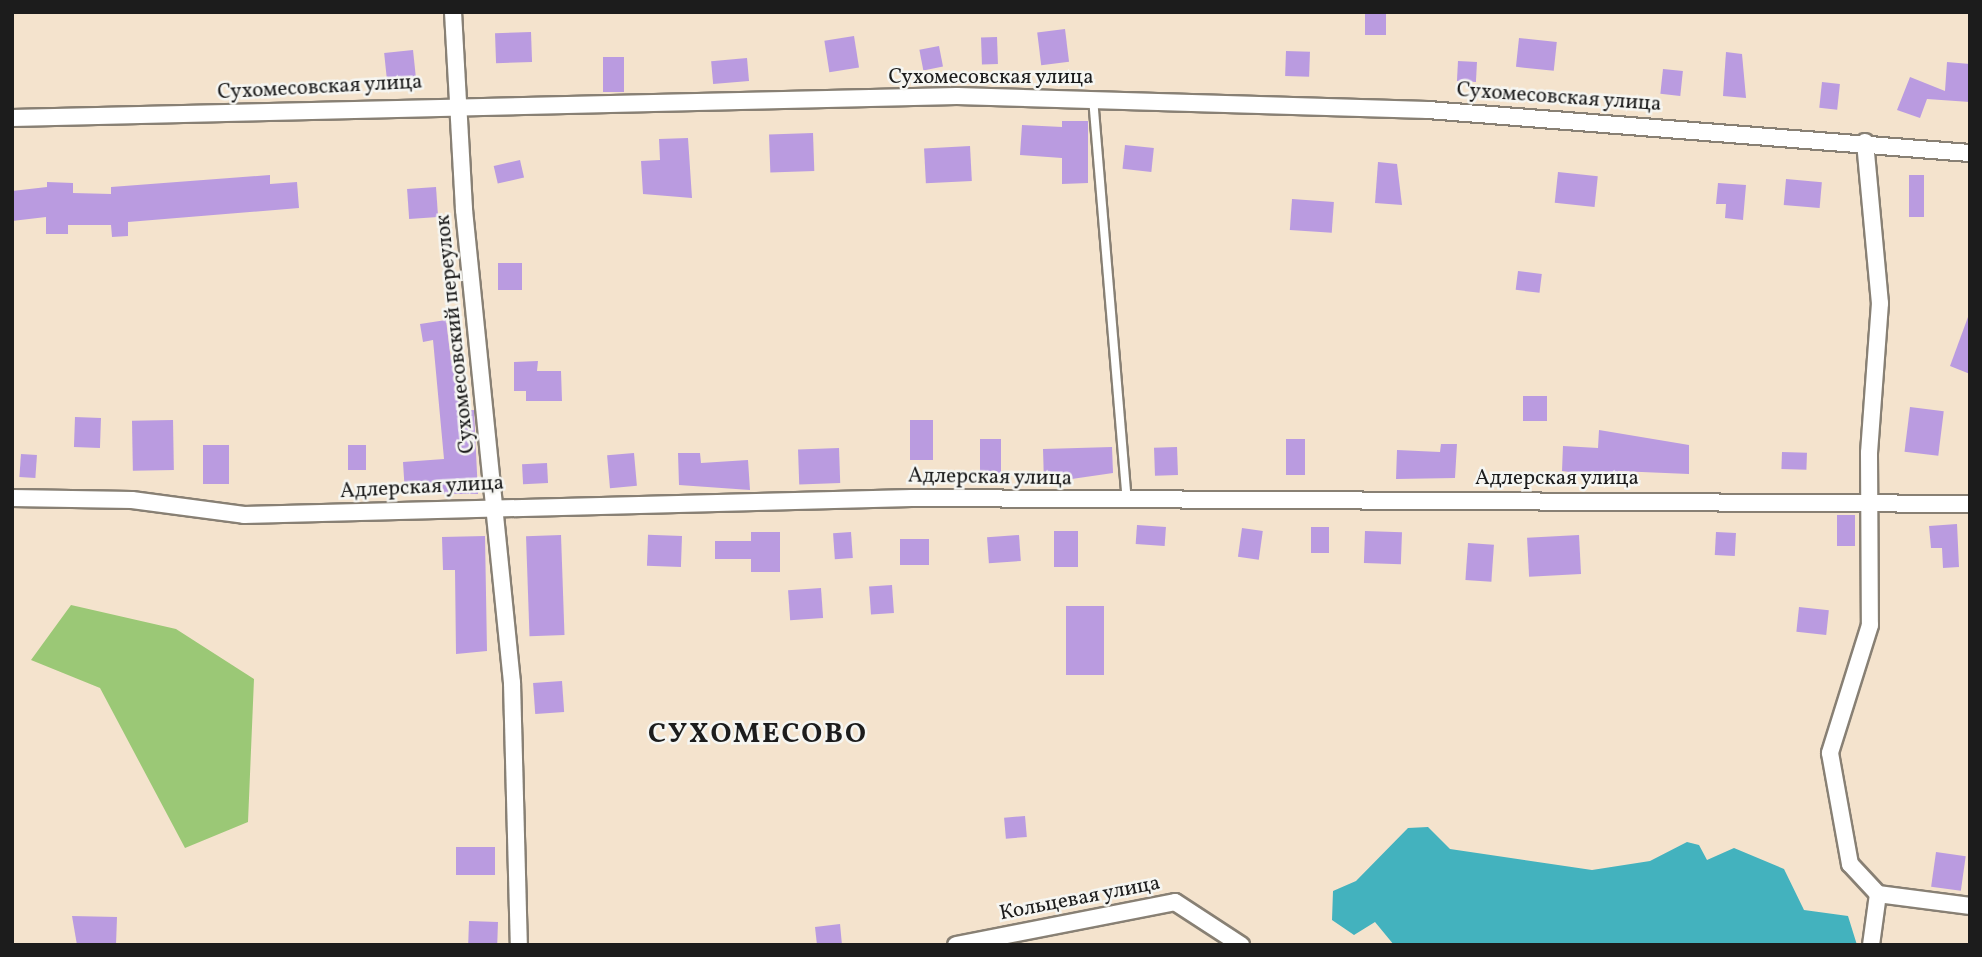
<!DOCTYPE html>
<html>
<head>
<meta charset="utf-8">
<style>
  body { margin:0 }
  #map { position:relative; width:1982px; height:957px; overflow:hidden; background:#f4e3cd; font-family:Vollkorn,serif }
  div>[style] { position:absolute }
  .green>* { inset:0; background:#9bc876 }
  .water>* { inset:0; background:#43b2be }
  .building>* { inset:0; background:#ba9be0; transform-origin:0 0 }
  .roads { filter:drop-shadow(2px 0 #888074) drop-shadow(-2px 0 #888074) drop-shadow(0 2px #888074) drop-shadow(0 -2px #888074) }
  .service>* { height:8px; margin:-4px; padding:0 4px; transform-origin:4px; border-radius:4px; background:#fff }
  .minor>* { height:16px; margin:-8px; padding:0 8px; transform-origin:8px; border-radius:8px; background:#fff }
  span { translate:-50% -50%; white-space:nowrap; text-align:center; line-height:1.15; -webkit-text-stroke:5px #f6f6f2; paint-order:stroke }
  .street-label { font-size:21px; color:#1c1c1c }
  .district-label { font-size:28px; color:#1c1c1c; font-weight:700; letter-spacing:2px }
  .frame { position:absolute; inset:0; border:14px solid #1c1c1c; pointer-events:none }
</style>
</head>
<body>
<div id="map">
  <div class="green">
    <div style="clip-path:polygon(71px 605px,176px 629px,254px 679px,248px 822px,185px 848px,100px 688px,31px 660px)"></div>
  </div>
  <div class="water">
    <div style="clip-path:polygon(1428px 827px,1450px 849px,1592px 870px,1650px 861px,1687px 842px,1699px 845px,1707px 860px,1734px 848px,1784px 869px,1804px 910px,1848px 916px,1857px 945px,1394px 945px,1375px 922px,1354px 935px,1332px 920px,1333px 891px,1356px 881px,1408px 828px)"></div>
  </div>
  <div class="building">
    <div style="left:1365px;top:12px;width:21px;height:23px"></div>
    <div style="left:1065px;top:29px;width:33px;height:28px;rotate:83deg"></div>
    <div style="left:531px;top:32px;width:30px;height:36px;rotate:88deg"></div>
    <div style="left:854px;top:36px;width:32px;height:30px;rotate:81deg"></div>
    <div style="left:997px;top:37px;width:27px;height:16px;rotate:88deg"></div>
    <div style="left:1519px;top:38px;width:38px;height:29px;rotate:6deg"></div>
    <div style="left:939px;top:46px;width:21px;height:20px;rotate:79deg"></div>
    <div style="left:413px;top:50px;width:27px;height:29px;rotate:84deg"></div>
    <div style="left:1286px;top:51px;width:24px;height:25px;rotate:2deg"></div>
    <div style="clip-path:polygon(1726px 52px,1742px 54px,1746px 98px,1723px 96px)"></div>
    <div style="left:603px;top:57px;width:21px;height:35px"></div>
    <div style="left:747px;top:58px;width:23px;height:36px;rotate:85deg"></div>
    <div style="left:1458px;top:61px;width:19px;height:20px;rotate:3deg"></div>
    <div style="clip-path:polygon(1947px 62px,1970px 64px,1970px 102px,1927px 99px,1920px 118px,1897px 110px,1910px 77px,1945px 91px)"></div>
    <div style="left:1663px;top:69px;width:20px;height:25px;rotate:6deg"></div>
    <div style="left:1822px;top:82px;width:18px;height:26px;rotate:6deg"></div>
    <div style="clip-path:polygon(1062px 121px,1088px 121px,1088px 183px,1062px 184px,1062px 158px,1020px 155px,1022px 125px,1062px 127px)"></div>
    <div style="left:813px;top:133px;width:38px;height:44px;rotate:88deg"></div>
    <div style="clip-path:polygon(688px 138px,692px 198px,643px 194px,641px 161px,660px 160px,659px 139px)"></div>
    <div style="left:1125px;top:145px;width:29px;height:24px;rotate:6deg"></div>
    <div style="left:970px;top:146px;width:35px;height:46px;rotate:87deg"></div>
    <div style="left:520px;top:160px;width:18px;height:27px;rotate:77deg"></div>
    <div style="clip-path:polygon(1378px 162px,1397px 164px,1402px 205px,1375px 203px)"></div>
    <div style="left:1558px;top:172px;width:40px;height:31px;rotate:6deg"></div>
    <div style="clip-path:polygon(270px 175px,270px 184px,297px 182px,299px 208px,128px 222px,128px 236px,112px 237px,111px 225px,68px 225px,68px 234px,46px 234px,46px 217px,12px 221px,12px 191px,47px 187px,47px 182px,73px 183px,73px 193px,111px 194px,111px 187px)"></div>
    <div style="left:1909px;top:175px;width:15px;height:42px"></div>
    <div style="left:1786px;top:179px;width:36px;height:26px;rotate:5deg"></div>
    <div style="clip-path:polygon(1718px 183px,1746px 185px,1743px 220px,1725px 218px,1726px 204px,1716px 204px)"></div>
    <div style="left:436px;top:187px;width:30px;height:29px;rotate:86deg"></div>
    <div style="left:1292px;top:199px;width:42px;height:31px;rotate:4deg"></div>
    <div style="left:498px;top:263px;width:24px;height:27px"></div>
    <div style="left:1518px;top:271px;width:24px;height:19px;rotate:7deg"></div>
    <div style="clip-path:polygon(1968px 317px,1970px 317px,1970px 374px,1950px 366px)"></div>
    <div style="clip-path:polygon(446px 320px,451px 360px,459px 359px,462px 411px,474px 410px,478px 494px,405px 494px,403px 462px,444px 459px,433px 340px,423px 342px,420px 324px)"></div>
    <div style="clip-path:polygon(538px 361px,537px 371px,561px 371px,562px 401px,526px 401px,526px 391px,514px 391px,514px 362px)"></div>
    <div style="left:1523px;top:396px;width:24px;height:25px"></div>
    <div style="left:1910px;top:407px;width:34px;height:45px;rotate:7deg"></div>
    <div style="left:75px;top:417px;width:26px;height:30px;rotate:2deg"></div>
    <div style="left:173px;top:420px;width:50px;height:41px;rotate:89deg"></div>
    <div style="left:933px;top:420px;width:40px;height:23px;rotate:90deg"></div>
    <div style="clip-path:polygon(1599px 430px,1689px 445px,1689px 474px,1618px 471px,1618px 478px,1562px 471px,1563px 446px,1598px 448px)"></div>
    <div style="left:980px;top:439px;width:21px;height:41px"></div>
    <div style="left:1286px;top:439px;width:19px;height:36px"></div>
    <div style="clip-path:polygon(1441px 444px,1457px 444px,1455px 478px,1396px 479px,1397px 450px,1440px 452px)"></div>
    <div style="left:203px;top:445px;width:26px;height:39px"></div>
    <div style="left:348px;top:445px;width:18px;height:25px"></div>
    <div style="clip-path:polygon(1112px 447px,1113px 473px,1044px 483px,1043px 449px)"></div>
    <div style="left:1177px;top:447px;width:28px;height:23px;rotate:88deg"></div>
    <div style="left:839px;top:448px;width:35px;height:41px;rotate:88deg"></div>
    <div style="left:1782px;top:452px;width:25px;height:17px;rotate:2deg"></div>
    <div style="left:634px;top:453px;width:33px;height:27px;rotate:85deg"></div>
    <div style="clip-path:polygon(678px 453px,700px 453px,701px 463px,748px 460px,750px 490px,679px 485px)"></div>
    <div style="left:21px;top:454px;width:16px;height:23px;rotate:4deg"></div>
    <div style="left:547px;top:463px;width:20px;height:25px;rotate:87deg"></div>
    <div style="left:1837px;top:515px;width:18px;height:31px"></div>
    <div style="clip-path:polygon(1957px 524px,1959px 567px,1943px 568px,1942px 548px,1931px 548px,1929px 526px)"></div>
    <div style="left:1137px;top:525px;width:29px;height:19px;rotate:4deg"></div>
    <div style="left:1311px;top:527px;width:18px;height:26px"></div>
    <div style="left:1242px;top:528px;width:21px;height:29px;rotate:8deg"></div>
    <div style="left:1054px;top:531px;width:24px;height:36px"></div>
    <div style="left:1365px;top:531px;width:37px;height:32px;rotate:2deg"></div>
    <div style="clip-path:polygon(751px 532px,780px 532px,780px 572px,751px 572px,751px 559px,715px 559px,715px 541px,751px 541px)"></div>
    <div style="left:851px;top:532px;width:26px;height:18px;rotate:86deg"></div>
    <div style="left:1716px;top:532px;width:20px;height:23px;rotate:3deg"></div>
    <div style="left:561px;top:535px;width:100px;height:35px;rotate:88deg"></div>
    <div style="left:1019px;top:535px;width:26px;height:32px;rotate:86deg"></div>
    <div style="left:1579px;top:535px;width:39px;height:52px;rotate:87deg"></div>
    <div style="clip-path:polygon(485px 536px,487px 651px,456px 654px,455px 570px,443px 570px,442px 537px)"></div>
    <div style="left:682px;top:536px;width:31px;height:34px;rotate:92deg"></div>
    <div style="left:900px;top:539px;width:29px;height:26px"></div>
    <div style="left:1468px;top:543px;width:26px;height:37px;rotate:4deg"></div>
    <div style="left:892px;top:585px;width:28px;height:23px;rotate:86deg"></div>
    <div style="left:821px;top:588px;width:30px;height:33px;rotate:86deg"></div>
    <div style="left:1066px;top:606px;width:38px;height:69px"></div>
    <div style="left:1799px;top:607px;width:30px;height:25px;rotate:6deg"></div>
    <div style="left:562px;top:681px;width:31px;height:29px;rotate:86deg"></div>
    <div style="left:1025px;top:816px;width:21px;height:21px;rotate:85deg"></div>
    <div style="left:456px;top:847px;width:39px;height:28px"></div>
    <div style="left:1936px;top:852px;width:30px;height:35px;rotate:8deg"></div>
    <div style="clip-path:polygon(72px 916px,117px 917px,116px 945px,77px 945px)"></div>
    <div style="left:498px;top:922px;width:23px;height:29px;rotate:92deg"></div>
    <div style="clip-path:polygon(840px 924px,842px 945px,817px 945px,815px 927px)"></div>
  </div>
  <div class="roads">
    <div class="service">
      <div style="left:1093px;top:98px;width:403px;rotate:85.2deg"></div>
    </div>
    <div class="minor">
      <div style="left:453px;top:12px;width:198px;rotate:86.8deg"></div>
      <div style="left:464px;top:210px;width:475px;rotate:84.2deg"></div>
      <div style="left:512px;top:683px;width:262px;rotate:88.5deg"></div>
      <div style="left:12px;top:118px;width:945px;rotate:-1.33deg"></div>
      <div style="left:957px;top:96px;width:471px;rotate:1.7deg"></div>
      <div style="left:1428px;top:110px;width:544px;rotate:4.54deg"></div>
      <div style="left:1865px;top:142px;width:162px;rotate:84.7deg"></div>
      <div style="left:1880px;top:303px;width:150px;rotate:94.2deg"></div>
      <div style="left:1869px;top:453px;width:172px;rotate:89.7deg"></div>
      <div style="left:1870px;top:625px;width:134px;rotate:107.4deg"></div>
      <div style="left:1830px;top:753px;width:113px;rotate:79.8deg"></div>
      <div style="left:1850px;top:864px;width:41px;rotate:47deg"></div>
      <div style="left:1878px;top:894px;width:51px;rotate:97.8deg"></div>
      <div style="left:12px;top:498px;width:120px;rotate:1deg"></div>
      <div style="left:132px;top:500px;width:113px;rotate:7.6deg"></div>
      <div style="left:244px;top:515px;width:668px;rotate:-1.46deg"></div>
      <div style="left:912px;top:498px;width:1058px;rotate:0.32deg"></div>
      <div style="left:1878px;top:894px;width:93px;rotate:7.4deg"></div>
      <div style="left:956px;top:945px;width:223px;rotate:-11.1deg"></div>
      <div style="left:1175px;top:902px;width:79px;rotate:33.1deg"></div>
    </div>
  </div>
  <div class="street-label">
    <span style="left:991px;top:78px">Сухомесовская улица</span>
    <span style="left:320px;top:88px;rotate:-3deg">Сухомесовская улица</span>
    <span style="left:1559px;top:98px;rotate:4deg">Сухомесовская улица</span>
    <span style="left:456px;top:334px;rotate:-96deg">Сухомесовский переулок</span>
    <span style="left:990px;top:478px;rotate:1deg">Адлерская улица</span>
    <span style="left:1557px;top:479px">Адлерская улица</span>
    <span style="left:422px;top:488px;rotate:-3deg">Адлерская улица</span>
    <span style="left:1080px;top:899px;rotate:-11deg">Кольцевая улица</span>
  </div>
  <div class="district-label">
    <span style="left:758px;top:735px">СУХОМЕСОВО</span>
  </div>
  <div class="frame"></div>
</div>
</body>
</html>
